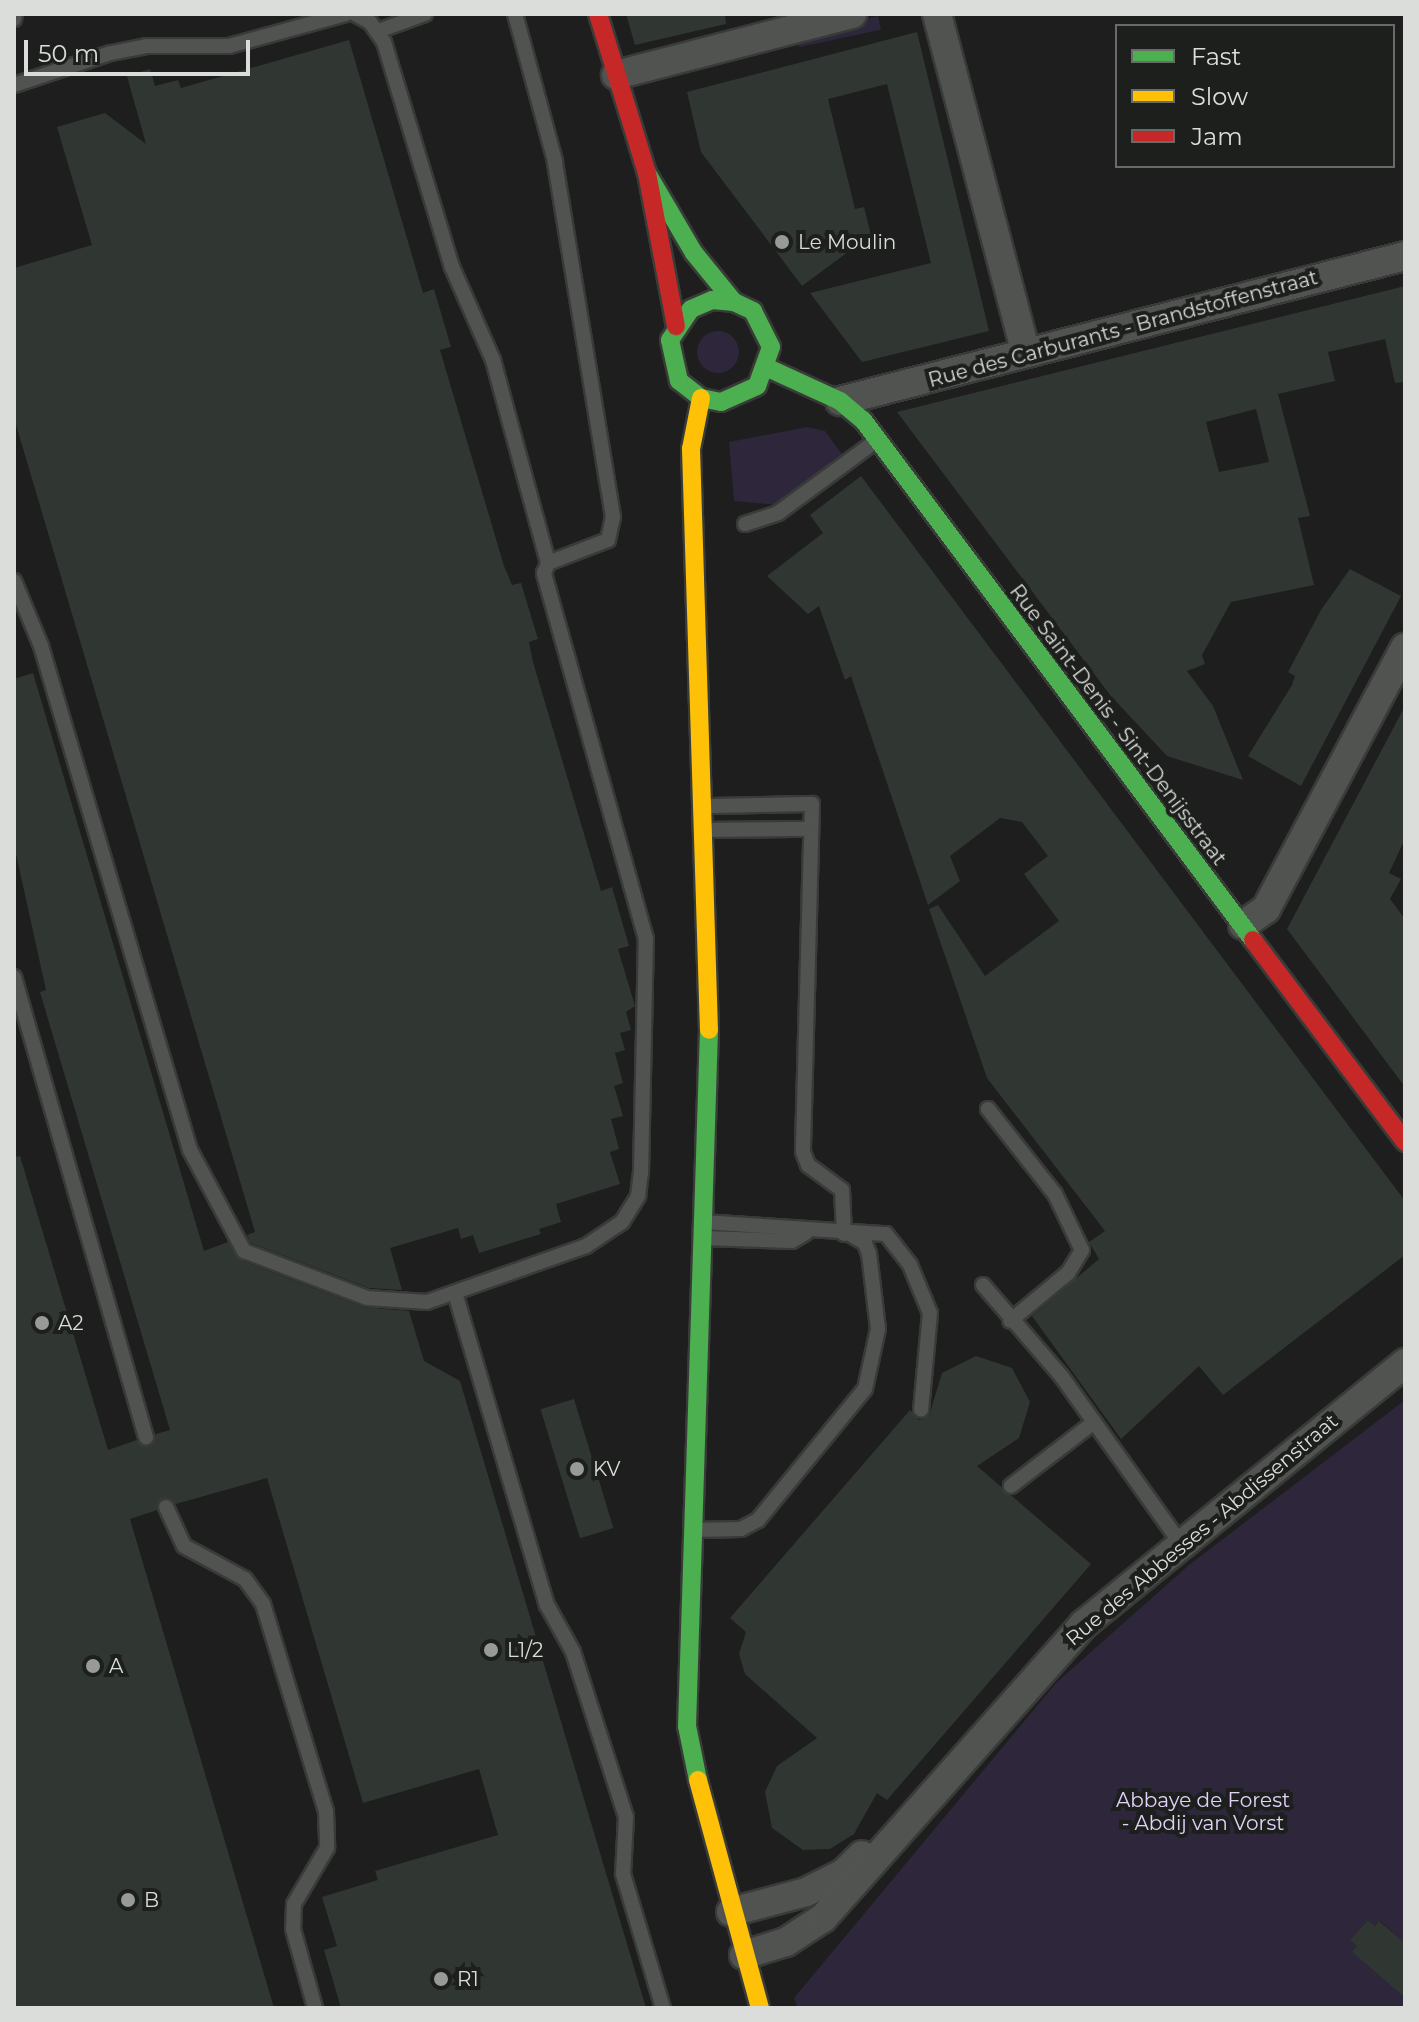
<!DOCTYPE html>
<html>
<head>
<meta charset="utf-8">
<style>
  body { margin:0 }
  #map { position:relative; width:1419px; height:2022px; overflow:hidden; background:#1d1e1d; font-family:Montserrat,sans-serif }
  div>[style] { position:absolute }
  .green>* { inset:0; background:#2e263a; transform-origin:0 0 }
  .round { border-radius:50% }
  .building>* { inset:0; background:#303732; transform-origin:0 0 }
  .roads { filter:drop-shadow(2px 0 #393b39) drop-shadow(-2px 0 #393b39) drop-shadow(0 2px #393b39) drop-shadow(0 -2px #393b39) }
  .lane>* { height:14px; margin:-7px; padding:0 7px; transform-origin:7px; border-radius:7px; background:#515351 }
  .street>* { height:28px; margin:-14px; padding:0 14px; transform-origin:14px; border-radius:14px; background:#515351 }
  .fast>* { height:18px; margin:-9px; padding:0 9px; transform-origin:9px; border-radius:9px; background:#4caf50 }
  .slow>* { height:18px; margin:-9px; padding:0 9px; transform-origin:9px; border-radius:9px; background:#ffc107 }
  .jam>* { height:18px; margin:-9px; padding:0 9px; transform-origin:9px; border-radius:9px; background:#c62828 }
  .dots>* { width:22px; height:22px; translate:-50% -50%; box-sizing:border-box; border:4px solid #1c1f1c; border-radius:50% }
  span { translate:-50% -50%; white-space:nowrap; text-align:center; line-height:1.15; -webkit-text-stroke:8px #1c1f1c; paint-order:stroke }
  .poi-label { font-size:20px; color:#dbdddb }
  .left { translate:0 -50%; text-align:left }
  .street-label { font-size:20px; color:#dbdddb }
  .park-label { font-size:20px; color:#e1d1fb }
  .frame { position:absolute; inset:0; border:16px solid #dbdddb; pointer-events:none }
  .legend { position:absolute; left:1115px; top:24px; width:280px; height:144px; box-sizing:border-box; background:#1c1f1c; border:2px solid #686b68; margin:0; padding:10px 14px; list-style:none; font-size:24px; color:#dbdddb }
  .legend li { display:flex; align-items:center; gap:16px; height:40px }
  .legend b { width:40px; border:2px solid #686b68 }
  .scale { position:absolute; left:24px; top:40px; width:226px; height:36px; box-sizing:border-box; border:4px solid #dbdddb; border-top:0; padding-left:10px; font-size:24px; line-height:28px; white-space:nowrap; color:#dbdddb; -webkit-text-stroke:6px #1c1f1c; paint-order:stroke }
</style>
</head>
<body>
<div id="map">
  <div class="green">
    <div style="left:878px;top:16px;width:14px;height:84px;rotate:78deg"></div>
    <div class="round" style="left:697px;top:331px;width:42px;height:42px"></div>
    <div style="clip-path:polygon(807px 427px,825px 431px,844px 457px,779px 505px,734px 501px,729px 442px)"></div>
    <div style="clip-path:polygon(1405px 1400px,1405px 1943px,1380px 1921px,1375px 1926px,1368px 1920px,1350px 1940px,1357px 1946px,1352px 1952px,1405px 1998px,1405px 2008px,798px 2008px,794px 1998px,1056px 1683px,1189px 1565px)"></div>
  </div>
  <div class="building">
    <div style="clip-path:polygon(626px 14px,725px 14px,726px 24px,635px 45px)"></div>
    <div style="clip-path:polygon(917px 32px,989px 331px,862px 362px,810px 293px,931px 263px,887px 84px,828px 99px,855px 209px,864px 207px,871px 235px,802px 286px,701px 152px,687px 92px)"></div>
    <div style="clip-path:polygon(349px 40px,423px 293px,434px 289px,451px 347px,440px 350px,504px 566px,512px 585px,521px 583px,538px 639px,529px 642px,533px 662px,601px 891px,612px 887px,629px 946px,618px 949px,635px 1006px,626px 1012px,631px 1030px,620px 1033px,625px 1050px,615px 1053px,623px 1083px,614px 1086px,623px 1116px,611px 1119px,619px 1149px,610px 1152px,620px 1184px,556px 1204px,561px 1222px,539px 1229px,541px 1234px,479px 1253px,473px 1235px,461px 1239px,458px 1228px,390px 1248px,402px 1290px,369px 1288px,251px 1243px,247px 1235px,255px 1232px,14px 418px,14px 268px,92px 245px,57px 127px,105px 113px,146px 144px,127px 76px,150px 69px,155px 86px,178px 80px,181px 88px)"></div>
    <div style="clip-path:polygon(evenodd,1405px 286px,1405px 382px,1395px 383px,1385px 339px,1328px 352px,1335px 381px,1278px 394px,1310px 516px,1298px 518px,1314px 585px,1231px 602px,1202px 655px,1205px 664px,1187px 671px,1213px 706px,1243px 780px,1167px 756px,1110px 695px,897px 412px,1405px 286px,1256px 409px,1269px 462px,1219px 472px,1206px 422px,1256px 409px)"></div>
    <div style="clip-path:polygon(861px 476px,1405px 1201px,1405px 1255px,1223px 1395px,1199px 1366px,1121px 1439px,1032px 1316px,1099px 1259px,1089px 1242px,1105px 1231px,987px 1078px,929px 909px,938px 905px,985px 976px,1059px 921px,1024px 874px,1048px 856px,1022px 822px,1000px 818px,950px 856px,960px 881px,928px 905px,851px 676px,845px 680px,819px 606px,808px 614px,767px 576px,823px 533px,810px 515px)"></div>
    <div style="clip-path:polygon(1350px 569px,1401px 596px,1301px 786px,1248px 756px,1292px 685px,1295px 676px,1288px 672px,1321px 610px)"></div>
    <div style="clip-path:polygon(33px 673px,204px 1251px,228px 1242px,240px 1260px,363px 1307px,409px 1311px,424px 1361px,460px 1381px,646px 2008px,341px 2008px,324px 1950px,337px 1946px,322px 1897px,378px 1880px,375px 1871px,498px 1835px,479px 1769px,363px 1803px,267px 1478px,176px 1504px,163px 1498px,157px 1510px,130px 1519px,274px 2008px,14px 2008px,14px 1157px,20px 1156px,108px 1450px,137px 1440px,149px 1446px,156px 1434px,170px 1430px,40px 992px,46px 990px,14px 845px,14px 679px)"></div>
    <div style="clip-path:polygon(1405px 706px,1405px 839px,1389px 873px,1401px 879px,1390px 899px,1405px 919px,1405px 1087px,1287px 929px)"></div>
    <div style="clip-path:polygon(976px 1356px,1012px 1368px,1030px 1402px,1019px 1438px,977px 1466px,1091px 1564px,887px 1800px,877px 1793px,854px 1834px,830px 1849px,803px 1850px,772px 1828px,765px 1792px,777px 1766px,817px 1738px,745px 1674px,739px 1654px,746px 1632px,730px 1618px,910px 1410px,919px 1420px,929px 1416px,942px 1373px)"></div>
    <div style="left:574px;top:1399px;width:135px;height:35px;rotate:73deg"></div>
    <div style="clip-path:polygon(1368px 1920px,1375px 1926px,1379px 1921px,1405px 1943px,1405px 1998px,1352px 1952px,1357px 1946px,1350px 1940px)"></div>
  </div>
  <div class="roads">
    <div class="lane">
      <div style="left:355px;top:14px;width:17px;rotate:28deg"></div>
      <div style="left:370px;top:22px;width:24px;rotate:55deg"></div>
      <div style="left:384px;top:42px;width:235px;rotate:73.2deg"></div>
      <div style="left:452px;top:267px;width:102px;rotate:66.2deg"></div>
      <div style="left:493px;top:360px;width:210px;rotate:74.8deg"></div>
      <div style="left:14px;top:19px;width:5px;rotate:-79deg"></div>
      <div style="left:378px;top:31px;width:50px;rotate:-19.9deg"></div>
      <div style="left:14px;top:85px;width:102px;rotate:-18.3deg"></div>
      <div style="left:111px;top:53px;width:36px;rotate:-11deg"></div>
      <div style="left:146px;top:46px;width:83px"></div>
      <div style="left:229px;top:46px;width:121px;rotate:-15.3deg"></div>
      <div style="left:745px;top:524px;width:35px;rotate:-18deg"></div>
      <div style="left:778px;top:513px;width:123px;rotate:-36.4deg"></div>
      <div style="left:14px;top:581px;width:70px;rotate:67.4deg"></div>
      <div style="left:41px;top:646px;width:526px;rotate:73.53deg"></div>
      <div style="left:190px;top:1150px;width:115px;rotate:61.9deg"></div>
      <div style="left:244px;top:1251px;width:132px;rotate:20.9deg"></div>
      <div style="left:367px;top:1298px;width:60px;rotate:3.8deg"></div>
      <div style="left:427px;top:1302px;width:169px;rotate:-19.4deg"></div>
      <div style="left:586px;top:1246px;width:43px;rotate:-33.7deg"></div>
      <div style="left:622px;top:1222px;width:31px;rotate:-58deg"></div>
      <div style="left:638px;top:1196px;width:23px;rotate:-83deg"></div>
      <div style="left:641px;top:1173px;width:234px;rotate:-88.8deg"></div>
      <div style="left:646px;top:939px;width:380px;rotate:-105.6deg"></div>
      <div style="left:544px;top:573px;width:11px;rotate:-68deg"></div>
      <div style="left:548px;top:563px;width:64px;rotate:-21deg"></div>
      <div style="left:608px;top:540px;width:24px;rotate:-78deg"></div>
      <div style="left:613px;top:517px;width:361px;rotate:-99.3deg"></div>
      <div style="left:555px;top:161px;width:152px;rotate:-105.2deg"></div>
      <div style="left:708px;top:806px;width:104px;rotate:-1.1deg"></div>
      <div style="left:812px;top:804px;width:348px;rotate:91.5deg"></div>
      <div style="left:803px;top:1152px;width:14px;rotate:69deg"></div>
      <div style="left:808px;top:1165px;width:42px;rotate:36.3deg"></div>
      <div style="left:842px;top:1190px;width:44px;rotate:87.4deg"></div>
      <div style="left:709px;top:830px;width:102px;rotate:-0.6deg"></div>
      <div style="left:14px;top:977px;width:479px;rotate:74deg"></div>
      <div style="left:988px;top:1109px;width:108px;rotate:51.8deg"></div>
      <div style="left:1055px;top:1194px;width:62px;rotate:64.3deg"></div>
      <div style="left:1082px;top:1250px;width:27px;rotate:121deg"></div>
      <div style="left:1068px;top:1273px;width:75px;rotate:140.4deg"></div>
      <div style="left:703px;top:1222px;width:183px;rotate:3.8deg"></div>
      <div style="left:886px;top:1234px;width:39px;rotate:52deg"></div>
      <div style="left:910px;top:1265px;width:52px;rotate:67.4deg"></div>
      <div style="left:930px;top:1313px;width:97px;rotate:95.3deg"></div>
      <div style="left:704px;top:1238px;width:88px;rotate:2deg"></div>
      <div style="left:792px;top:1241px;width:16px;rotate:-30deg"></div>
      <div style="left:983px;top:1285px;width:121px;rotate:49.3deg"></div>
      <div style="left:1062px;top:1377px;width:205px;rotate:54.5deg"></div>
      <div style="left:455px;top:1293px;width:325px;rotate:73.6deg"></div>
      <div style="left:547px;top:1605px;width:54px;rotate:61deg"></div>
      <div style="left:573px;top:1652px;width:173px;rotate:72.2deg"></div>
      <div style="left:626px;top:1817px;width:57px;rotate:93deg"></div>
      <div style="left:623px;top:1874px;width:140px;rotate:73.4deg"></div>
      <div style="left:1011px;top:1486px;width:105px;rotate:-37.6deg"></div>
      <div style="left:166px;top:1507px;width:43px;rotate:65.2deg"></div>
      <div style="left:184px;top:1546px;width:69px;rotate:28.4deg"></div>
      <div style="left:245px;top:1579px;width:31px;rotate:54deg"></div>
      <div style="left:263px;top:1604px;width:216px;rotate:73.1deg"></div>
      <div style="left:326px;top:1811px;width:37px;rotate:88deg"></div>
      <div style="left:327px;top:1848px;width:65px;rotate:120.5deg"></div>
      <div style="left:294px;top:1904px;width:25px;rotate:92deg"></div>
      <div style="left:293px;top:1929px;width:82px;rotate:74.4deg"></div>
      <div style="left:696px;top:1530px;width:45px;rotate:-1.3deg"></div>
      <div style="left:741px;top:1529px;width:19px;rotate:-28deg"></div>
      <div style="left:758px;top:1520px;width:169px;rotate:-50.8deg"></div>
      <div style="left:865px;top:1389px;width:61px;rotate:-77.8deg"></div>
      <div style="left:878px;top:1329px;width:76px;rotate:-96.8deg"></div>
      <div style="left:869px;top:1254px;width:12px;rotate:-110deg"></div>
      <div style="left:865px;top:1243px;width:16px;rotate:-150deg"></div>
    </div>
    <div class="street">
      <div style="left:937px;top:14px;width:350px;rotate:75.3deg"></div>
      <div style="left:616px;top:75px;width:244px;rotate:-14.5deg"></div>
      <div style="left:840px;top:401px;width:583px;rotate:-14.39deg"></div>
      <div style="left:1243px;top:925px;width:28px;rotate:-35deg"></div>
      <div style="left:1266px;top:909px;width:296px;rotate:-62deg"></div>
      <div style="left:731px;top:1912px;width:78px;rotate:-14.9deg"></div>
      <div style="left:806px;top:1892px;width:42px;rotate:-26.6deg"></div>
      <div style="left:844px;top:1873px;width:25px;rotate:-45deg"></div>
      <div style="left:744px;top:1955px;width:44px;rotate:-17.2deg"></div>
      <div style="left:786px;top:1942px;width:44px;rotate:-33deg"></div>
      <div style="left:823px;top:1918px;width:393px;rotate:-48.4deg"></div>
      <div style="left:1084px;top:1624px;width:414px;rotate:-39.1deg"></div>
    </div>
    <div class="fast">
      <div style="left:647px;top:173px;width:93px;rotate:59.6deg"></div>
      <div style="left:694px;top:253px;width:63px;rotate:50.8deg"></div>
      <div style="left:734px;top:302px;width:21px;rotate:25deg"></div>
      <div style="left:753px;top:311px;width:40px;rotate:63.4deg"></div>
      <div style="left:771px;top:347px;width:41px;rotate:109.7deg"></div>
      <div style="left:757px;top:386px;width:39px;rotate:156deg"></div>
      <div style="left:721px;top:402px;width:20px;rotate:-169deg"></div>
      <div style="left:701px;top:398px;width:28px;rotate:-142deg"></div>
      <div style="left:679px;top:381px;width:42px;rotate:-102.4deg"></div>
      <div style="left:670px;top:340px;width:37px;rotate:-56deg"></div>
      <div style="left:691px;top:309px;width:23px;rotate:-23deg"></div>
      <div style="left:712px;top:300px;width:22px;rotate:5deg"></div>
      <div style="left:768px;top:368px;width:79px;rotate:24.6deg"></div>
      <div style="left:840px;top:401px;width:30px;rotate:40deg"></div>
      <div style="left:863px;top:420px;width:650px;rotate:53.13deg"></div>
      <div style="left:698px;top:1780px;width:55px;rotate:-101.5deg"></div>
      <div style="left:687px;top:1726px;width:696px;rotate:-88.19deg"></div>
    </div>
    <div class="slow">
      <div style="left:701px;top:398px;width:52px;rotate:101.1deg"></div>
      <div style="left:691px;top:449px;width:581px;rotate:88.23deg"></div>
      <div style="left:698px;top:1780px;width:236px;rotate:74.8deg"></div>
    </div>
    <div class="jam">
      <div style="left:598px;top:14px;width:166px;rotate:72.9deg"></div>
      <div style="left:647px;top:173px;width:156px;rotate:79.3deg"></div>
      <div style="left:1253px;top:940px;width:253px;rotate:53deg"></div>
    </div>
  </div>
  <div class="dots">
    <div style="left:782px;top:242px;background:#989a98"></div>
    <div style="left:42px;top:1323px;background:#989a98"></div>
    <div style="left:577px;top:1469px;background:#989a98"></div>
    <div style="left:491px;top:1650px;background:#989a98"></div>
    <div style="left:93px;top:1666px;background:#989a98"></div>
    <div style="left:128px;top:1900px;background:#989a98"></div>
    <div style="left:441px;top:1979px;background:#989a98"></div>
  </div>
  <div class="poi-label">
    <span class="left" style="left:798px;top:242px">Le Moulin</span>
    <span class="left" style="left:58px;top:1323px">A2</span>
    <span class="left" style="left:593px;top:1469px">KV</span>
    <span class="left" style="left:507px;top:1650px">L1/2</span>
    <span class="left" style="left:109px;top:1666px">A</span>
    <span class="left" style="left:144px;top:1900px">B</span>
    <span class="left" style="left:457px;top:1979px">R1</span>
  </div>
  <div class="street-label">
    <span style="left:1123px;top:329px;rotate:-15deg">Rue des Carburants - Brandstoffenstraat</span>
    <span style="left:1118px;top:725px;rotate:53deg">Rue Saint-Denis - Sint-Denijsstraat</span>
    <span style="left:1202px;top:1530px;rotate:-40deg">Rue des Abbesses - Abdissenstraat</span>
  </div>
  <div class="park-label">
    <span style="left:1203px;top:1812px">Abbaye de Forest<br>- Abdij van Vorst</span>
  </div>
  <div class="frame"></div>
  <ul class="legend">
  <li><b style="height:10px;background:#4caf50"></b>Fast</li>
  <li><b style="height:10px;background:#ffc107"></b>Slow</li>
  <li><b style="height:10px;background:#c62828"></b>Jam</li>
  </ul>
  <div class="scale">50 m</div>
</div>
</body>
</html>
